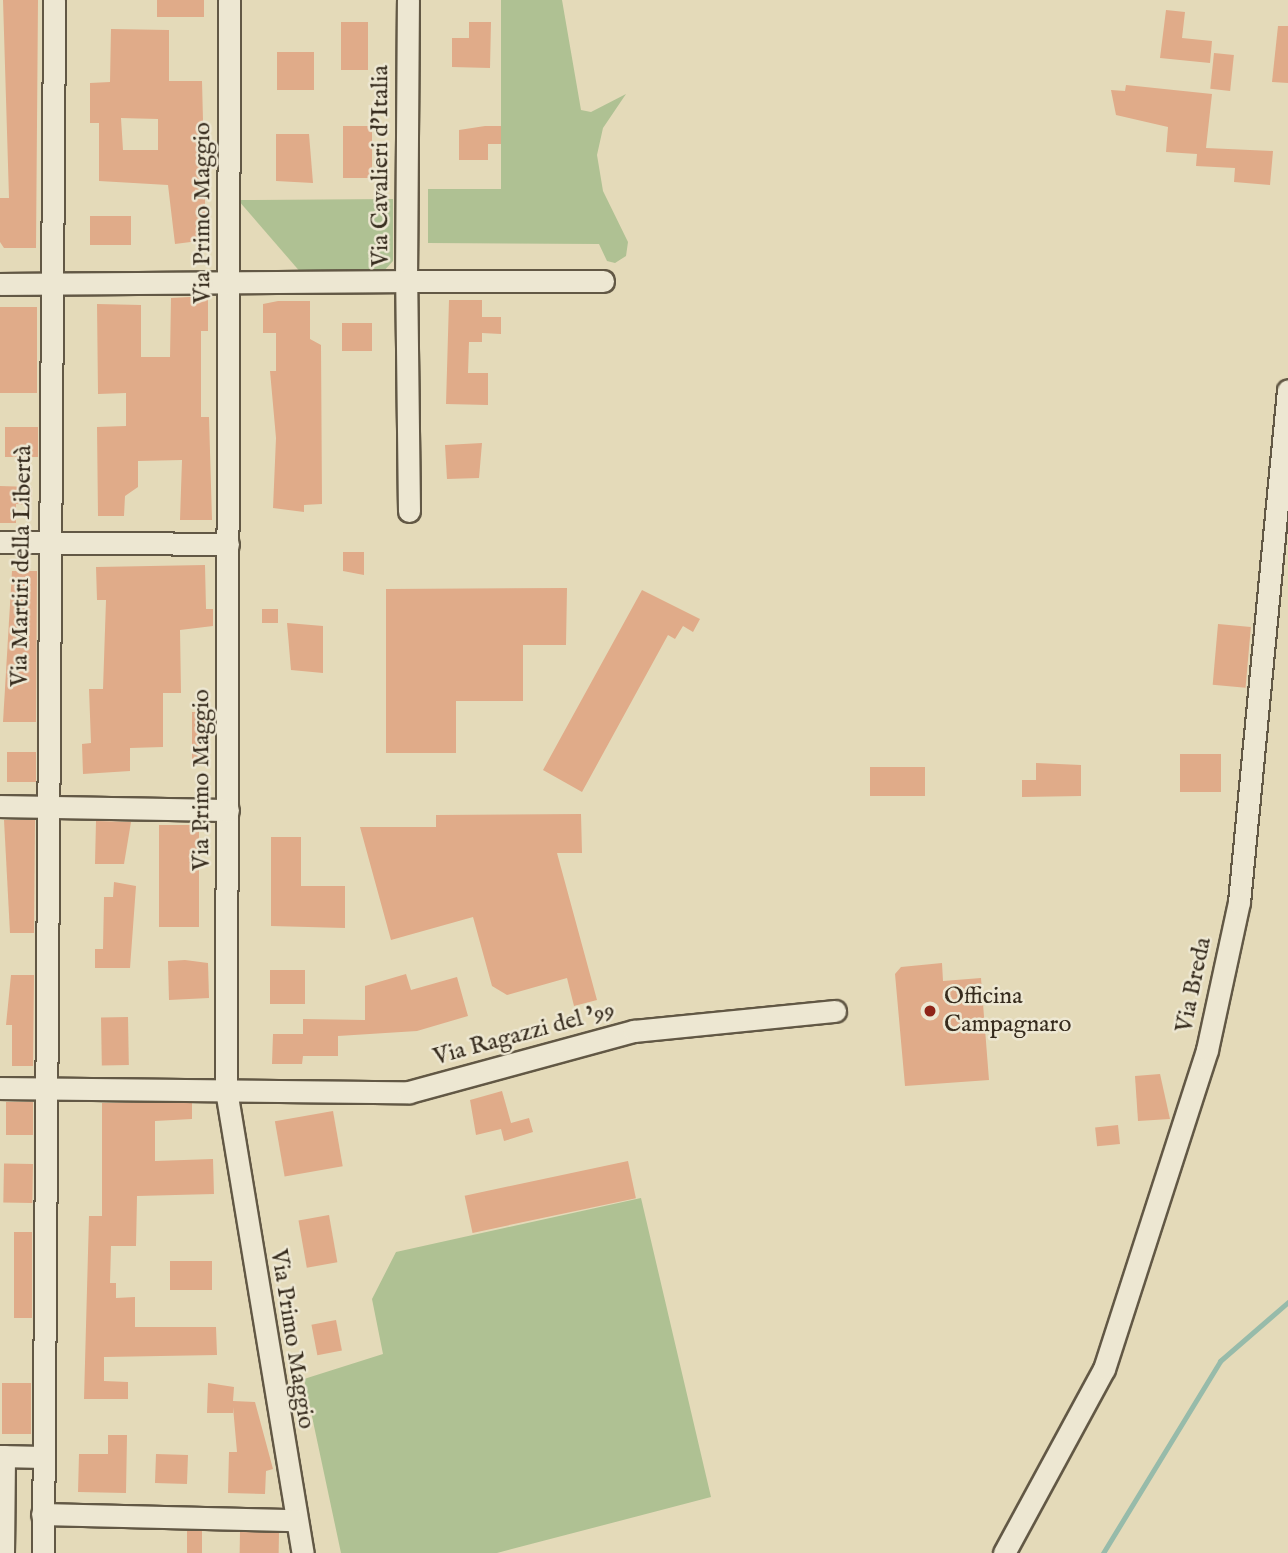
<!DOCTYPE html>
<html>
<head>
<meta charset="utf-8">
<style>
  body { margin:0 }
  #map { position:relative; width:1288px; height:1553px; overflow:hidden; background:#e4dab9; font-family:"IM FELL English",serif }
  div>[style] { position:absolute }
  .green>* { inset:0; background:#afc193 }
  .stream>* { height:5px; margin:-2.5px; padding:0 2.5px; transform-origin:2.5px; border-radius:2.5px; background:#97bbaa }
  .building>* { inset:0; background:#e0ab89; transform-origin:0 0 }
  .roads { filter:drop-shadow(2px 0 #625845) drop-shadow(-2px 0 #625845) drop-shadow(0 2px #625845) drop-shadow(0 -2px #625845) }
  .street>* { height:21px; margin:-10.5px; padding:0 10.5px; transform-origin:10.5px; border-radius:10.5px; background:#ede7d2 }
  .dots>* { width:19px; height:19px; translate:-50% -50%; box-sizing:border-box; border:4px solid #ede7d2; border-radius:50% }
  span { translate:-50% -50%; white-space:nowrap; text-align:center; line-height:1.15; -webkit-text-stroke:5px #ede7d2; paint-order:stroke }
  .street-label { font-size:24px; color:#372c1e }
  .poi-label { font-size:24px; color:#372c1e }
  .left { translate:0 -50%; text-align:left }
</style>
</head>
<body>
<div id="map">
  <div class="green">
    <div style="clip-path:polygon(501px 0,562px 0,581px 110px,591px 112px,626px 94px,603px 128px,597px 155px,603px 191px,628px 242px,626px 256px,615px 263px,607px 261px,599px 244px,428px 243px,428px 189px,501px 189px)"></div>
    <div style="clip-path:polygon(393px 199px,393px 261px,382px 273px,302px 274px,238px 200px)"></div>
    <div style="clip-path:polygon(641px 1198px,711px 1497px,497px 1553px,341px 1553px,304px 1379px,383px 1354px,372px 1299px,396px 1252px)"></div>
  </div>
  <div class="stream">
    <div style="left:1103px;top:1553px;width:225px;rotate:-58.6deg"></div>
    <div style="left:1220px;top:1361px;width:90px;rotate:-40.9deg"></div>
  </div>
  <div class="building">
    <div style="clip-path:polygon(3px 0,38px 0,36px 248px,4px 248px,0 242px,0 198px,9px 198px)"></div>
    <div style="left:157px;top:0;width:47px;height:17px"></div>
    <div style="clip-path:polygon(1166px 10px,1185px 12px,1182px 38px,1212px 41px,1210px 63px,1160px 58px)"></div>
    <div style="left:341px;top:22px;width:27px;height:48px"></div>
    <div style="clip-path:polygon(469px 22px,491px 22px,490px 68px,452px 67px,452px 38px,469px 38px)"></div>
    <div style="clip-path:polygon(1278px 26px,1288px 26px,1288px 83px,1272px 82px)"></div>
    <div style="clip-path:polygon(evenodd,111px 29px,169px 30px,169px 81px,202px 81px,206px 240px,175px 244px,168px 185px,99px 181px,99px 123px,90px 123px,90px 83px,110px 82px,111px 29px,121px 118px,158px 119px,158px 150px,123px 150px,121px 118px)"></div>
    <div style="left:277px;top:52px;width:37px;height:38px"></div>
    <div style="left:1214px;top:53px;width:20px;height:36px;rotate:6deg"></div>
    <div style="clip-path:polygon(1126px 85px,1212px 94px,1206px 148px,1273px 151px,1270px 185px,1234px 182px,1235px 168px,1196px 166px,1197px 154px,1166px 152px,1168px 127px,1116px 115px,1111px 90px,1125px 91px)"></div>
    <div style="left:343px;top:126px;width:29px;height:52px"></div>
    <div style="clip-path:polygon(485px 126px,501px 126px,501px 144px,488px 144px,488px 160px,459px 160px,459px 130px)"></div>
    <div style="clip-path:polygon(276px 134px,309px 134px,313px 183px,276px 181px)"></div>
    <div style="left:90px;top:216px;width:41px;height:29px"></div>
    <div style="clip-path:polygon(208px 296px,208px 331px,201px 331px,201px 417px,209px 417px,212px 520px,180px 520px,182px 460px,138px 461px,138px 487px,125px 496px,124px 516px,98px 516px,97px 427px,126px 426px,126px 393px,98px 394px,97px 304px,141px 305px,141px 357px,170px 357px,171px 298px)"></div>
    <div style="clip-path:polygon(449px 300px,482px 300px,482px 317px,501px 317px,501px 334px,482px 333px,482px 342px,469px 342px,468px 373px,488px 373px,488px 405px,446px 404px)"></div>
    <div style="clip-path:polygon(278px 301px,310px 301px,310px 339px,321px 345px,322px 504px,304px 505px,304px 512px,273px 508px,276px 438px,270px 371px,276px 371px,276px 333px,263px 333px,263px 304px)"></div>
    <div style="left:0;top:307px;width:37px;height:86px"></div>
    <div style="left:342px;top:323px;width:30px;height:28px"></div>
    <div style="left:5px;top:427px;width:33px;height:30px"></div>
    <div style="clip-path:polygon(482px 443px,479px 478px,447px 479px,445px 445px)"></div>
    <div style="clip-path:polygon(0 486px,32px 487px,31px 505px,16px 504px,16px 523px,0 523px)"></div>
    <div style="clip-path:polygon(343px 552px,364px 552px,364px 575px,343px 571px)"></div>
    <div style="clip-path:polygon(205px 565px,206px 609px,213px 609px,213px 626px,180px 630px,181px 693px,163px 693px,163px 747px,130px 748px,130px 771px,83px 774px,82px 744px,91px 743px,89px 689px,103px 689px,106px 600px,97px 600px,96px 567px)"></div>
    <div style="clip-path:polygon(12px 571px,37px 571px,36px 722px,3px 722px)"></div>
    <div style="clip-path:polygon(567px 588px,566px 645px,523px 645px,523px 701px,456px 701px,456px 753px,386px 753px,386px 589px)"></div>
    <div style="clip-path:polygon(642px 590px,700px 619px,693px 632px,683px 626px,675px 639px,668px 635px,582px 792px,543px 770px)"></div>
    <div style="left:262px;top:609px;width:16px;height:14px"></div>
    <div style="clip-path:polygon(287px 623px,323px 626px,323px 673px,291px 670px)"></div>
    <div style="left:1218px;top:624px;width:33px;height:61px;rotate:5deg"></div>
    <div style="left:192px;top:712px;width:17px;height:47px"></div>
    <div style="left:7px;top:752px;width:29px;height:30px"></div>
    <div style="left:1180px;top:754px;width:41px;height:38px"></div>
    <div style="clip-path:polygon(1036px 763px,1081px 765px,1081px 796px,1022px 797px,1022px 780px,1036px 780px)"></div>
    <div style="left:870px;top:767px;width:55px;height:29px"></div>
    <div style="clip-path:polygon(581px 814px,582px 853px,557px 853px,597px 1000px,574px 1006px,567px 978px,507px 995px,492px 986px,473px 917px,391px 940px,360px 827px,436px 827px,436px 815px)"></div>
    <div style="clip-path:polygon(4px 820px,35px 820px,34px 933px,10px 933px)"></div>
    <div style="clip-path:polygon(96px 821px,131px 822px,124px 864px,95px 864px)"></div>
    <div style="left:159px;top:825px;width:40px;height:102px"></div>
    <div style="clip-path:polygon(271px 837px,301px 837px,301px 886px,345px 886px,345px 928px,271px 926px)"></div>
    <div style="clip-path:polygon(114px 882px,136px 886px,130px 968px,95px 968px,95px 949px,103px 949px,104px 897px,113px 897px)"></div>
    <div style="clip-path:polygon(185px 960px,208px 963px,209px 998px,169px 1000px,168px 961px)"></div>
    <div style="clip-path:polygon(942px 963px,943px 981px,981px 978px,989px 1080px,905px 1086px,895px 974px,901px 967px)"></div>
    <div style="left:305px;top:970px;width:34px;height:35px;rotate:90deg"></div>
    <div style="clip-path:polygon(406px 974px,411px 990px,457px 977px,468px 1016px,417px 1031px,338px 1036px,338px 1056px,303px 1056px,302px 1064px,272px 1064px,273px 1034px,303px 1034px,303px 1019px,365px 1020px,365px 986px)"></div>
    <div style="clip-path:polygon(11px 975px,34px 975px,33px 1066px,12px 1066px,12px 1025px,6px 1025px)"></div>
    <div style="left:128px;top:1017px;width:48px;height:27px;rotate:89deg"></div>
    <div style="clip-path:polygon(1160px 1074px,1170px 1119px,1138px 1121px,1135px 1076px)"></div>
    <div style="clip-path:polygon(502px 1091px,511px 1123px,529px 1118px,533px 1132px,504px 1141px,501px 1129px,476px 1135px,470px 1100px)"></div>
    <div style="left:6px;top:1102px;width:27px;height:33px"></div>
    <div style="clip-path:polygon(102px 1103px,192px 1103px,192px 1119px,155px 1121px,155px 1161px,213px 1159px,214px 1194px,137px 1196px,136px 1246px,111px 1246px,110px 1283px,116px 1283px,116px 1298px,135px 1297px,135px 1327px,216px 1327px,217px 1355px,104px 1357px,104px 1381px,128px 1382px,128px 1399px,84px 1399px,89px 1216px,102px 1216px)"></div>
    <div style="left:333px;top:1111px;width:56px;height:59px;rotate:80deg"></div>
    <div style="left:1118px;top:1125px;width:19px;height:23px;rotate:84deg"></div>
    <div style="left:628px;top:1161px;width:38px;height:167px;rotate:78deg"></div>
    <div style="left:33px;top:1164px;width:39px;height:29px;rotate:91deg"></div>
    <div style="left:329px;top:1215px;width:48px;height:31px;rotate:80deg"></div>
    <div style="left:14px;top:1232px;width:18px;height:86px"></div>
    <div style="left:170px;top:1261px;width:42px;height:29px"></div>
    <div style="left:336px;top:1320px;width:31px;height:25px;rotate:79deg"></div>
    <div style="left:2px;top:1383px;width:29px;height:51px"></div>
    <div style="clip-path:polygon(208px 1383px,234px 1387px,233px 1401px,255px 1402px,273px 1469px,266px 1471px,265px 1494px,228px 1493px,229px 1452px,237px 1452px,233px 1407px,233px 1413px,207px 1413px)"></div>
    <div style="clip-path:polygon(108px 1435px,127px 1435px,126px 1493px,78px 1492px,79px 1454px,108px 1454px)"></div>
    <div style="left:156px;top:1454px;width:32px;height:29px;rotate:2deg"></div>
    <div style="left:187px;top:1531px;width:15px;height:22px"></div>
    <div style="left:240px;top:1532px;width:39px;height:21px;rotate:1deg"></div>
  </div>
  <div class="roads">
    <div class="street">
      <div style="left:229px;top:0;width:1090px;rotate:90.16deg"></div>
      <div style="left:226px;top:1090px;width:469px;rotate:80.6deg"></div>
      <div style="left:0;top:284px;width:406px;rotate:-0.4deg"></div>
      <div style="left:406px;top:281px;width:281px;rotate:-89.6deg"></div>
      <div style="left:409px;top:511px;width:230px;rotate:-90.7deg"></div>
      <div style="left:406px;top:281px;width:197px"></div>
      <div style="left:0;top:542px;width:228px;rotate:0.5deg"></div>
      <div style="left:0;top:806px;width:228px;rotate:1deg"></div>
      <div style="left:0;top:1088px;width:409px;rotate:0.6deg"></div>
      <div style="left:409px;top:1092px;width:233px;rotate:-15.2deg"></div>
      <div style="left:634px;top:1031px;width:202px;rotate:-5.7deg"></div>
      <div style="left:0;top:1456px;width:43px;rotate:1.3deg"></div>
      <div style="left:42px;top:1514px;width:254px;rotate:1.4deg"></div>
      <div style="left:3px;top:1553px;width:97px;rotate:-89.4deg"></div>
      <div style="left:43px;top:1553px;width:1553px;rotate:-89.59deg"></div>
      <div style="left:1004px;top:1553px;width:209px;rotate:-61.5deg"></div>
      <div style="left:1104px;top:1369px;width:335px;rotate:-72.1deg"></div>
      <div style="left:1207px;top:1050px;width:151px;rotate:-77.8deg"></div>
      <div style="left:1239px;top:902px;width:514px;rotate:-84.53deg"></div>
    </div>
  </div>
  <div class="dots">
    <div style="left:930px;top:1011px;background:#8f2418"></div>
  </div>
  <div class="street-label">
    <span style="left:381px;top:166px;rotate:-90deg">Via Cavalieri d'Italia</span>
    <span style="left:203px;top:213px;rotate:-90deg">Via Primo Maggio</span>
    <span style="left:22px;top:566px;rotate:-89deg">Via Martiri della Libertà</span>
    <span style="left:202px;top:780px;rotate:-90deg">Via Primo Maggio</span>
    <span style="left:1194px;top:985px;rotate:-78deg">Via Breda</span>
    <span style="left:524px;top:1034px;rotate:-15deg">Via Ragazzi del '99</span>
    <span style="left:292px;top:1339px;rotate:81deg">Via Primo Maggio</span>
  </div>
  <div class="poi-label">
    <span class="left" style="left:944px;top:1011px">Officina<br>Campagnaro</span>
  </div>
</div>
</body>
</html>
